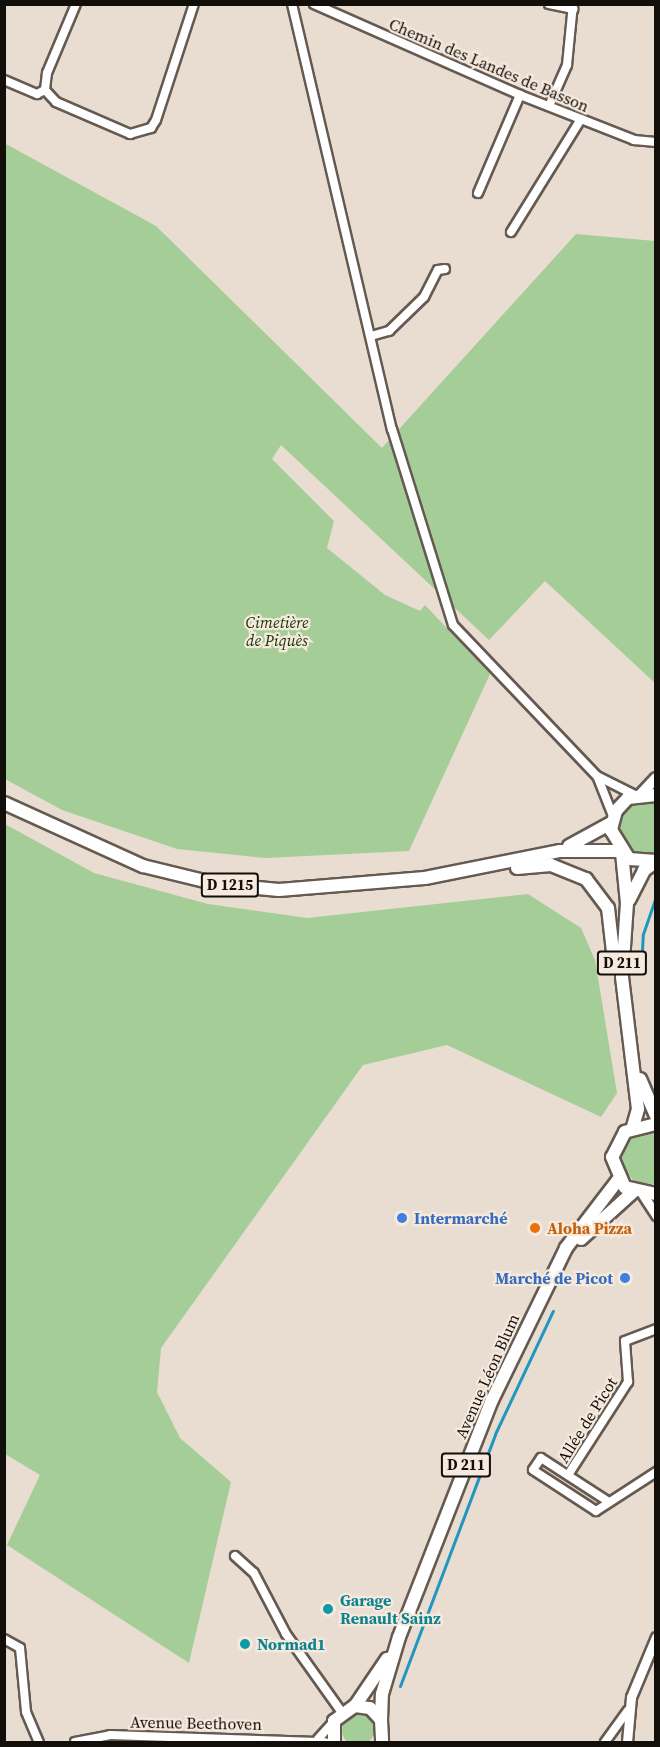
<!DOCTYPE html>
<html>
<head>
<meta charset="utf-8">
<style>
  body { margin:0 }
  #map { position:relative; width:660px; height:1747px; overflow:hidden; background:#e9dcd0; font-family:"Source Serif 4",serif }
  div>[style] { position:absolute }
  .green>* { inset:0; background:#a5cd98 }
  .round { border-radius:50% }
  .stream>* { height:3px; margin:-1.5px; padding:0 1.5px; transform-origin:1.5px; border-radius:1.5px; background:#1f97c1 }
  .roads { filter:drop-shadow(2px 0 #655a51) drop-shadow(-2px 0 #655a51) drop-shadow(0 2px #655a51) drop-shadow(0 -2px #655a51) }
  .minor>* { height:8px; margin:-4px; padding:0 4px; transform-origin:4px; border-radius:4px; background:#fff }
  .tertiary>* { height:9px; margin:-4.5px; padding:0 4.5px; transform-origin:4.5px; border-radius:4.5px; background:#fff }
  .secondary>* { height:10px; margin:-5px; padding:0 5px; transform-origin:5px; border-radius:5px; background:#fff }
  .primary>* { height:12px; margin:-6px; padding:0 6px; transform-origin:6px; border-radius:6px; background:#fff }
  .dots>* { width:16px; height:16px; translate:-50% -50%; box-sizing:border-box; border:3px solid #f6e9dd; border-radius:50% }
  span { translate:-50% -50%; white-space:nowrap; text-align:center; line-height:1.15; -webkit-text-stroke:4.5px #f6e9dd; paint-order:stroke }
  .shield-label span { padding:2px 4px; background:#f6e9dd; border:2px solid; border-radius:4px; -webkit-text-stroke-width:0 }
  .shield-label { font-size:15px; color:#120e0a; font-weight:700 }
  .street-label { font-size:16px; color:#120e0a }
  .park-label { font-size:16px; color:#123602; font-style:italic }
  .shop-label { font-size:16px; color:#366cbe; font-weight:700 }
  .left { translate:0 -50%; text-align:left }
  .right { translate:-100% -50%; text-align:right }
  .food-label { font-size:16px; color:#c56008; font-weight:700 }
  .culture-label { font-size:16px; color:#0d838f; font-weight:700 }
  .frame { position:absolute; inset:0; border:6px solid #120e0a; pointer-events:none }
</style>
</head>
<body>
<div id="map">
  <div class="green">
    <div style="clip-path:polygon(4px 143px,156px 226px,382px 448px,576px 234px,655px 241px,655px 683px,545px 581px,489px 640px,281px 445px,272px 459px,334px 521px,327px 548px,385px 595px,420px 611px,425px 605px,490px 674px,409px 851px,265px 858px,177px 849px,62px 810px,5px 779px)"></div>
    <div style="clip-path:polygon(646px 799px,655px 801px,655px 855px,646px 857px,621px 844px,616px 826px,628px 804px,643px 805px)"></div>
    <div style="clip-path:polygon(5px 824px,94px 873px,208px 904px,307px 918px,528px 894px,581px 928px,595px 960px,617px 1093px,601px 1117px,447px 1045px,363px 1065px,161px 1348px,157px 1392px,180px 1438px,231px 1482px,189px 1663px,7px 1545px,40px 1475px,5px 1454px)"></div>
    <div style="clip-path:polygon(655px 1133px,655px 1184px,636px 1183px,624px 1170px,621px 1153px,631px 1138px)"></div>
    <div class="round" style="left:342px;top:1714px;width:32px;height:32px"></div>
  </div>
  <div class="stream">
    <div style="left:641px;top:969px;width:35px;rotate:-87deg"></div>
    <div style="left:643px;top:934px;width:39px;rotate:-71deg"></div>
    <div style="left:400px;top:1686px;width:269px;rotate:-69.3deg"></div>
    <div style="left:495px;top:1434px;width:136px;rotate:-64.8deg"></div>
  </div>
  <div class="roads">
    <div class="minor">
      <div style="left:76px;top:4px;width:75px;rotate:112.8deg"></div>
      <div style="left:47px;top:73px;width:17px;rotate:97deg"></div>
      <div style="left:45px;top:90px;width:16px;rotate:47deg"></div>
      <div style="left:56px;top:102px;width:81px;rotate:23.4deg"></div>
      <div style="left:130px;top:134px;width:22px;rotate:-16deg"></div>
      <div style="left:151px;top:128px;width:9px;rotate:-58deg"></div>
      <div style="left:156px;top:120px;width:122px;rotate:-71.9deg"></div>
      <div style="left:292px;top:4px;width:437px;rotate:76.8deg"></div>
      <div style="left:392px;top:429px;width:205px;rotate:72.7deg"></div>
      <div style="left:453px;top:625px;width:209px;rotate:46.4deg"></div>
      <div style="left:597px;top:776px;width:42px;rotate:26.6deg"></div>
      <div style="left:314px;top:4px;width:225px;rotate:23.8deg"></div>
      <div style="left:520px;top:95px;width:123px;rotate:21.5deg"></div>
      <div style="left:634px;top:140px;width:22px;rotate:5deg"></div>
      <div style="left:549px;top:4px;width:25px;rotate:12deg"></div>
      <div style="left:4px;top:80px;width:36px;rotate:23deg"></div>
      <div style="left:37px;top:94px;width:9px;rotate:-27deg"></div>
      <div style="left:549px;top:106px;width:45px;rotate:-66.3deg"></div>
      <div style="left:567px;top:65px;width:61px;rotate:-84.4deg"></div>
      <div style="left:478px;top:193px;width:107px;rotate:-66.8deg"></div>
      <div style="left:511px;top:232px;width:133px;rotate:-58.2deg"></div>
      <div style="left:371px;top:336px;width:19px;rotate:-16deg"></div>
      <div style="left:389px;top:331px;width:49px;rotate:-44.2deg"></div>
      <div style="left:424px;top:297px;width:30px;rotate:-63deg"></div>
      <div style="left:438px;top:270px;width:7px;rotate:-8deg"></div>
      <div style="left:598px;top:778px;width:41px;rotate:68.5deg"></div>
      <div style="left:568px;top:1475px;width:111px;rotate:-57.2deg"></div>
      <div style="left:628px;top:1382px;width:41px;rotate:-94.2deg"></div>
      <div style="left:625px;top:1341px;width:33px;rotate:-21deg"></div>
      <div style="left:609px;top:1502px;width:81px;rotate:-147.1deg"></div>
      <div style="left:541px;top:1458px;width:14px;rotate:124deg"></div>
      <div style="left:533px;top:1470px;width:75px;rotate:33.1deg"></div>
      <div style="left:596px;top:1511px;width:72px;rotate:-33deg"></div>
      <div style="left:235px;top:1556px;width:25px;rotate:42deg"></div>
      <div style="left:254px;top:1573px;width:69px;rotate:62.3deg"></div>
      <div style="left:286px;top:1634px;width:95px;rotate:54.5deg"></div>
      <div style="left:4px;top:1639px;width:18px;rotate:29deg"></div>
      <div style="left:20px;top:1648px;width:64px;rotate:84.6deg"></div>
      <div style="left:26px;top:1712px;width:33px;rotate:67deg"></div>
      <div style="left:318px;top:1739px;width:24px;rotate:-48deg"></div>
      <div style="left:75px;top:1742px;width:36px;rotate:-11deg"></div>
      <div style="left:110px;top:1735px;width:215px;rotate:1.9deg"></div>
      <div style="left:605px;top:1742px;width:39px;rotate:-54deg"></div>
    </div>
    <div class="tertiary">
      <div style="left:643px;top:1195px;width:24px;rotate:57deg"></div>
      <div style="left:627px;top:1742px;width:45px;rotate:-84.9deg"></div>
      <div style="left:631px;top:1697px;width:65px;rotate:-67.4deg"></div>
    </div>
    <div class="secondary">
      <div style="left:641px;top:794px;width:22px;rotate:-47deg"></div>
    </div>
    <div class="primary">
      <div style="left:656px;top:795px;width:28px;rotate:174deg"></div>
      <div style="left:628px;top:798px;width:18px;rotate:133deg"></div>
      <div style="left:616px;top:811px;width:20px;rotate:105deg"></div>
      <div style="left:611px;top:830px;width:34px;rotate:58deg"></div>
      <div style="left:629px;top:859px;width:27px;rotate:4deg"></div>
      <div style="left:4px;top:803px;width:153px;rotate:24.4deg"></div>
      <div style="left:143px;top:866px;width:76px;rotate:13.7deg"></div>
      <div style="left:217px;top:884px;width:62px;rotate:5.5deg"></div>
      <div style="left:279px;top:890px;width:146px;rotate:-4.7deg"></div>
      <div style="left:425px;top:878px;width:138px;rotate:-11.3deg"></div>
      <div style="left:560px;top:851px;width:59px"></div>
      <div style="left:569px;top:846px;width:48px;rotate:-28.7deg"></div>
      <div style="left:622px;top:853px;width:50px;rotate:84.3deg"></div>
      <div style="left:627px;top:903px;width:74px;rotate:93.9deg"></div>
      <div style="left:622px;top:977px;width:133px;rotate:83.1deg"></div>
      <div style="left:638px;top:1109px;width:18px;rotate:106deg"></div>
      <div style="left:517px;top:868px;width:34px;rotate:-5deg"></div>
      <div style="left:551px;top:865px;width:38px;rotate:22deg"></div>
      <div style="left:586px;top:879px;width:36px;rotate:53deg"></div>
      <div style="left:608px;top:908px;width:53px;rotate:83.5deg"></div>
      <div style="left:629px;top:900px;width:34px;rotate:-63deg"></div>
      <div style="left:644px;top:870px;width:14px;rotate:-34deg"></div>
      <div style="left:640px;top:1079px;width:40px;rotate:66.6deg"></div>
      <div style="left:656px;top:1124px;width:32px;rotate:166deg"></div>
      <div style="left:625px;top:1132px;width:28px;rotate:117deg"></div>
      <div style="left:612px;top:1157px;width:33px;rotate:67deg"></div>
      <div style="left:625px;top:1187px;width:32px;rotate:13deg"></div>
      <div style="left:581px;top:1239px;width:70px;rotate:-42.1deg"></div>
      <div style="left:355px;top:1706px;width:57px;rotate:-55.8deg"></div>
      <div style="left:381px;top:1720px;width:26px;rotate:-88deg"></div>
      <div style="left:382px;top:1694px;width:59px;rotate:-73.4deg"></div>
      <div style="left:399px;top:1637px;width:255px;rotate:-68.6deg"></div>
      <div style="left:492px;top:1400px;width:169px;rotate:-64deg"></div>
      <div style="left:566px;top:1248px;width:86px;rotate:-52.6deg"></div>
      <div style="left:334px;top:1742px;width:21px;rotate:-90deg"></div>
      <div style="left:334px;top:1721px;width:26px;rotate:-36deg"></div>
      <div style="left:355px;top:1706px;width:15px;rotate:8deg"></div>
      <div style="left:370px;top:1708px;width:16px;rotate:47deg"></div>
      <div style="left:381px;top:1720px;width:22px;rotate:87deg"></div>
    </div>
  </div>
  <div class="dots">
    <div style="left:402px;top:1218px;background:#3f7fe0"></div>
    <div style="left:535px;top:1228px;background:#e8710a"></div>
    <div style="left:625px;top:1278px;background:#3f7fe0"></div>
    <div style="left:328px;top:1609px;background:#0f9aa8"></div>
    <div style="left:245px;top:1644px;background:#0f9aa8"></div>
  </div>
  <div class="shield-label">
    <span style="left:230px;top:885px">D 1215</span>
    <span style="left:622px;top:963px">D 211</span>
    <span style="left:466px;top:1465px">D 211</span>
  </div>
  <div class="street-label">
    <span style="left:489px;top:65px;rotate:23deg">Chemin des Landes de Basson</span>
    <span style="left:487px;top:1376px;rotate:-66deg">Avenue Léon Blum</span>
    <span style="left:587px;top:1420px;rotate:-58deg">Allée de Picot</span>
    <span style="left:196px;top:1723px;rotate:1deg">Avenue Beethoven</span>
  </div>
  <div class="park-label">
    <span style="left:277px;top:631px">Cimetière<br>de Piquès</span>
  </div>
  <div class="shop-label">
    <span class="left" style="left:414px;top:1218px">Intermarché</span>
    <span class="right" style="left:613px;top:1278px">Marché de Picot</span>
  </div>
  <div class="food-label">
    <span class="left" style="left:547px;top:1228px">Aloha Pizza</span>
  </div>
  <div class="culture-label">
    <span class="left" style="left:340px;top:1609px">Garage<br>Renault Sainz</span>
    <span class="left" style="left:257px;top:1644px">Normad1</span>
  </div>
  <div class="frame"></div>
</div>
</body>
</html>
